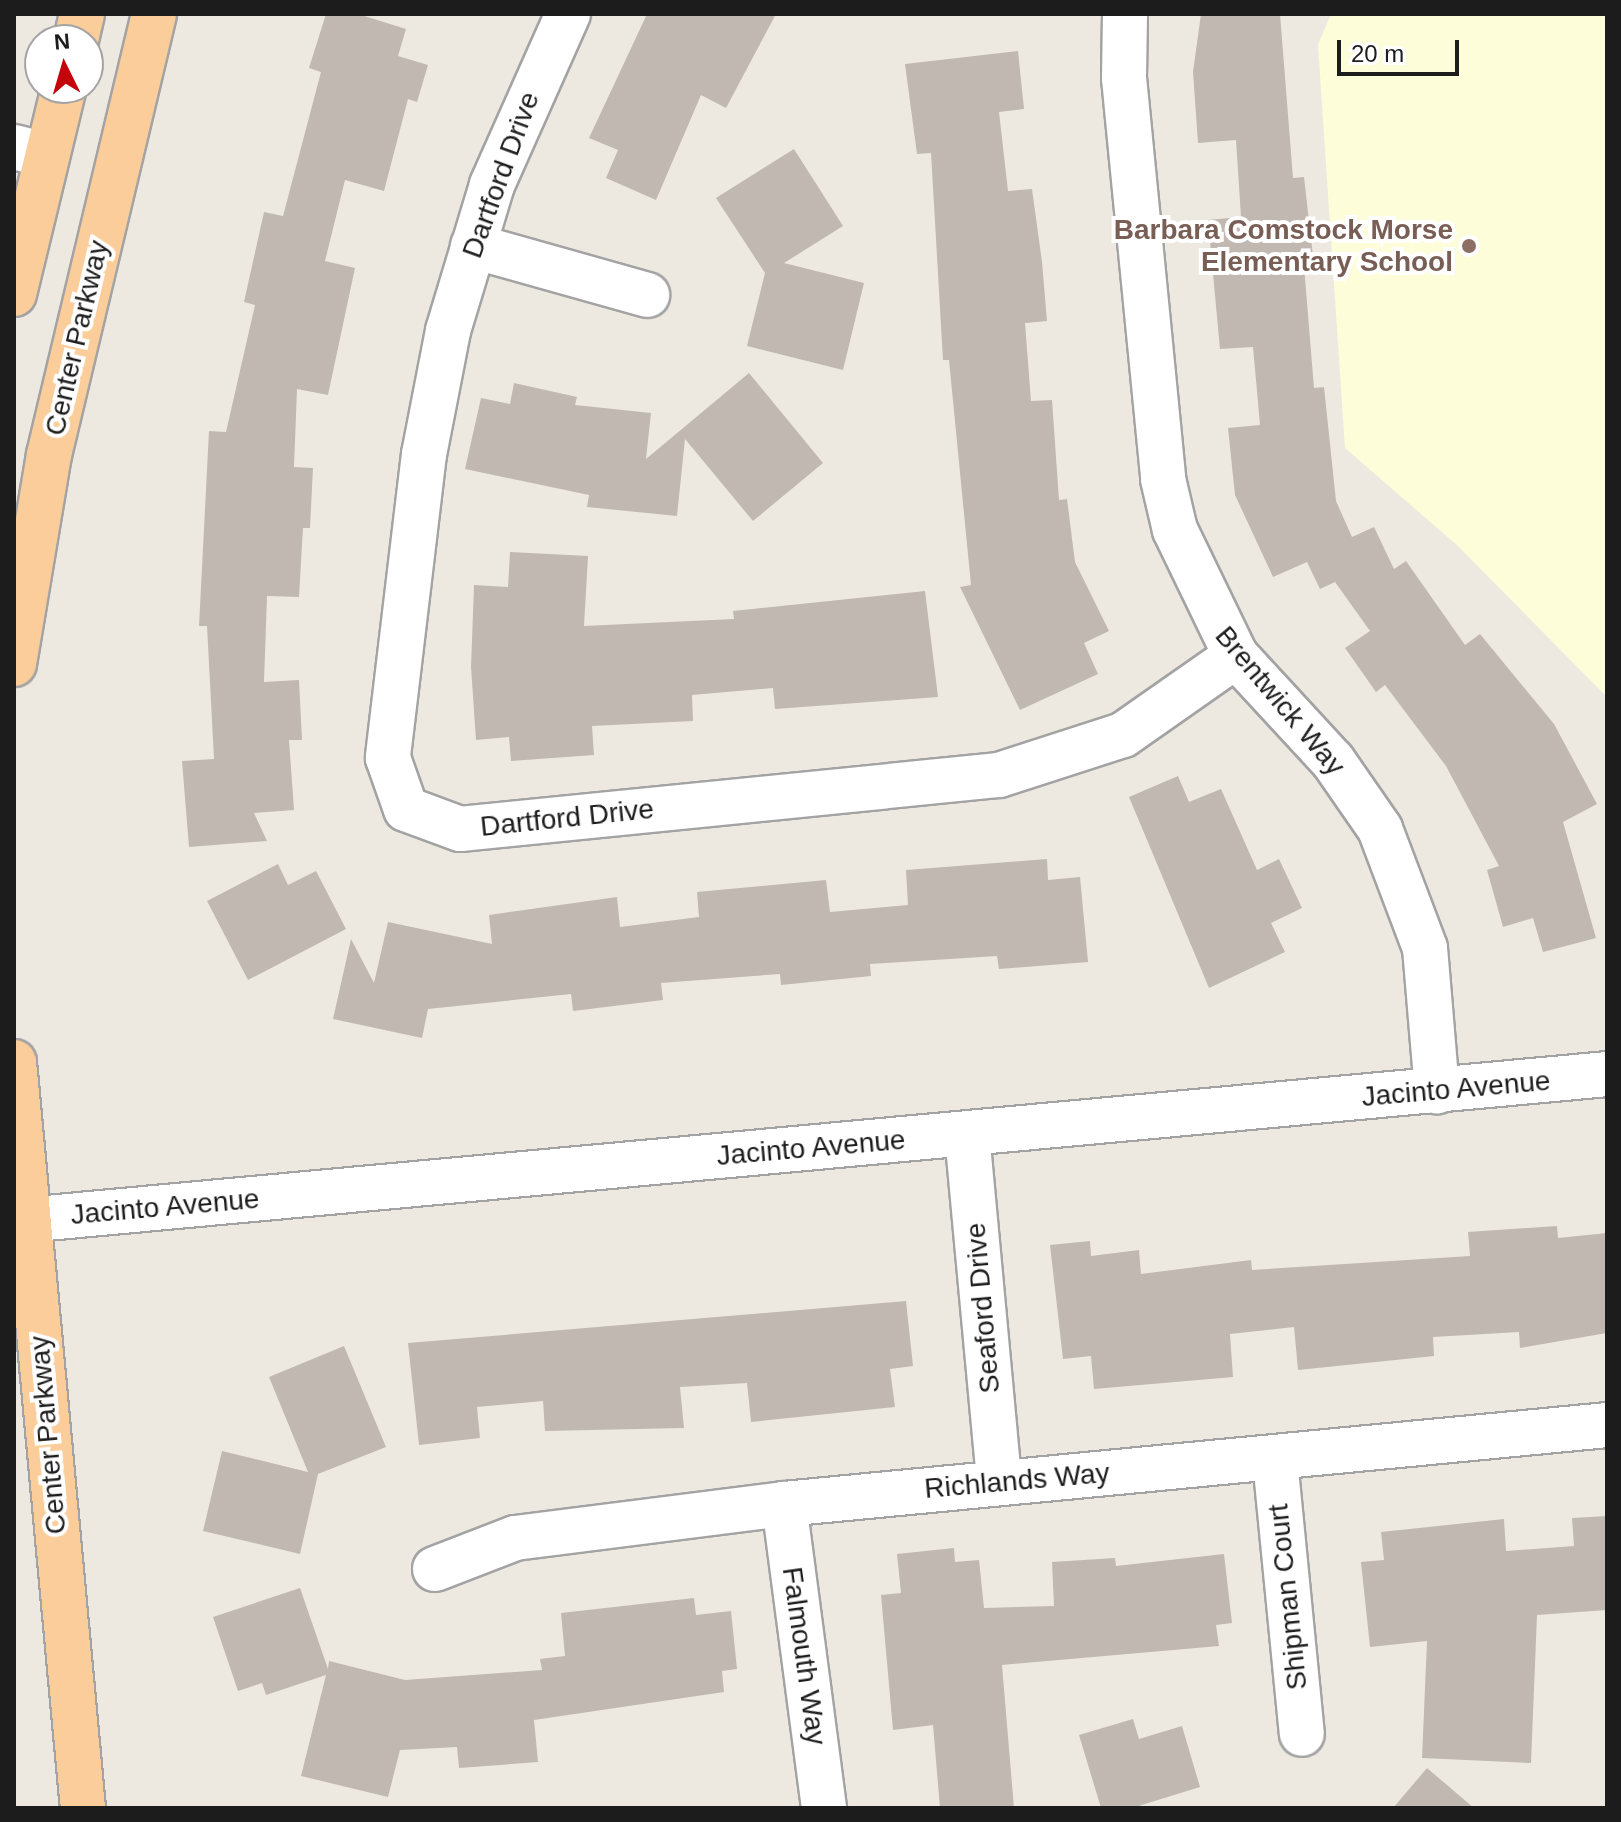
<!DOCTYPE html>
<html>
<head>
<meta charset="utf-8">
<style>
  body { margin:0 }
  #map { position:relative; width:1621px; height:1822px; overflow:hidden; background:#ede9e1; font-family:Arial,sans-serif }
  div>[style] { position:absolute }
  .education>* { inset:0; background:#fefdd9 }
  .building>* { inset:0; background:#c1b8b1 }
  .roads { filter:drop-shadow(2px 0 #a3a3a3) drop-shadow(-2px 0 #a3a3a3) drop-shadow(0 2px #a3a3a3) drop-shadow(0 -2px #a3a3a3) }
  .minor>* { height:44px; margin:-22px; padding:0 22px; transform-origin:22px; border-radius:22px; background:#fff }
  .major>* { height:44px; margin:-22px; padding:0 22px; transform-origin:22px; border-radius:22px; background:#facd9a }
  .dots>* { width:22px; height:22px; translate:-50% -50%; box-sizing:border-box; border:4px solid #fff; border-radius:50% }
  span { translate:-50% -50%; white-space:nowrap; text-align:center; line-height:1.15; -webkit-text-stroke:8px #fff; paint-order:stroke }
  .street-label { font-size:28px; color:#1c1c1c }
  .education-label { font-size:28px; color:#785e54; font-weight:700 }
  .right { translate:-100% -50%; text-align:right }
  .frame { position:absolute; inset:0; border:16px solid #1c1c1c; pointer-events:none }
  .north { position:absolute; left:24px; top:24px; width:80px; height:80px; box-sizing:border-box; background:#fff; border:2px solid #a4a4a4; border-radius:50%; rotate:355deg; font-size:22px; font-weight:700; line-height:32px; text-align:center; color:#1c1c1c }
  .north::after { content:''; display:block; margin:auto; width:28px; height:36px; background:#c3040b; clip-path:polygon(50% 0,100% 100%,50% 72%,0 100%) }
  .scale { position:absolute; left:1337px; top:40px; width:122px; height:36px; box-sizing:border-box; border:4px solid #1c1c1c; border-top:0; padding-left:10px; font-size:24px; line-height:28px; white-space:nowrap; color:#1c1c1c; -webkit-text-stroke:6px #fff; paint-order:stroke }
</style>
</head>
<body>
<div id="map">
  <div class="education">
    <div style="clip-path:polygon(1331px 14px,1607px 14px,1607px 697px,1458px 546px,1345px 448px,1318px 45px)"></div>
  </div>
  <div class="building">
    <div style="clip-path:polygon(326px 14px,358px 14px,406px 29px,398px 56px,428px 65px,417px 102px,408px 99px,384px 191px,345px 180px,325px 261px,355px 268px,328px 395px,297px 389px,294px 467px,313px 468px,310px 528px,303px 528px,299px 597px,267px 596px,264px 682px,299px 680px,302px 740px,289px 740px,294px 810px,254px 813px,267px 841px,189px 847px,182px 761px,214px 759px,207px 626px,199px 626px,209px 431px,226px 432px,255px 305px,244px 302px,264px 212px,283px 216px,321px 72px,309px 68px)"></div>
    <div style="clip-path:polygon(647px 14px,776px 14px,726px 108px,701px 95px,656px 200px,606px 178px,618px 150px,589px 138px)"></div>
    <div style="clip-path:polygon(1201px 14px,1280px 14px,1293px 178px,1304px 177px,1314px 265px,1304px 266px,1314px 388px,1324px 387px,1336px 501px,1352px 537px,1374px 527px,1394px 569px,1406px 561px,1465px 645px,1480px 634px,1554px 724px,1597px 804px,1563px 822px,1596px 938px,1543px 952px,1533px 918px,1503px 927px,1487px 870px,1499px 866px,1446px 766px,1385px 685px,1376px 692px,1345px 648px,1370px 631px,1335px 582px,1320px 589px,1307px 562px,1273px 577px,1235px 495px,1228px 428px,1260px 425px,1253px 347px,1220px 349px,1208px 220px,1241px 217px,1236px 140px,1198px 143px,1193px 72px)"></div>
    <div style="clip-path:polygon(1018px 51px,1024px 109px,999px 112px,1008px 191px,1032px 189px,1042px 262px,1047px 321px,1025px 323px,1031px 401px,1052px 400px,1059px 500px,1067px 499px,1075px 562px,1109px 631px,1084px 643px,1098px 674px,1020px 710px,960px 587px,971px 585px,949px 360px,943px 360px,931px 153px,917px 154px,905px 64px)"></div>
    <div style="clip-path:polygon(794px 149px,843px 226px,784px 263px,864px 283px,843px 370px,747px 346px,765px 273px,716px 198px)"></div>
    <div style="clip-path:polygon(749px 373px,823px 463px,753px 521px,685px 439px,677px 516px,587px 507px,589px 495px,465px 469px,481px 398px,510px 404px,514px 383px,577px 397px,575px 405px,651px 413px,646px 459px)"></div>
    <div style="clip-path:polygon(510px 552px,588px 556px,584px 626px,734px 619px,733px 611px,925px 591px,938px 697px,775px 709px,773px 688px,692px 695px,693px 721px,592px 726px,594px 755px,511px 761px,509px 737px,476px 740px,471px 667px,474px 585px,508px 587px)"></div>
    <div style="clip-path:polygon(1178px 776px,1189px 802px,1221px 789px,1257px 870px,1279px 859px,1302px 908px,1271px 923px,1285px 952px,1209px 988px,1129px 797px)"></div>
    <div style="clip-path:polygon(1047px 859px,1048px 880px,1080px 877px,1088px 962px,999px 969px,997px 956px,870px 964px,871px 976px,781px 985px,780px 974px,661px 983px,663px 1000px,573px 1011px,571px 994px,428px 1009px,422px 1038px,333px 1019px,351px 939px,374px 983px,388px 922px,492px 944px,489px 915px,617px 897px,620px 927px,699px 917px,697px 892px,826px 880px,830px 912px,908px 905px,906px 870px)"></div>
    <div style="clip-path:polygon(278px 864px,288px 885px,316px 871px,346px 929px,248px 980px,207px 901px)"></div>
    <div style="clip-path:polygon(1557px 1226px,1558px 1238px,1607px 1233px,1607px 1333px,1520px 1348px,1519px 1332px,1433px 1337px,1434px 1356px,1298px 1370px,1294px 1327px,1230px 1334px,1233px 1377px,1094px 1389px,1091px 1356px,1063px 1359px,1050px 1245px,1090px 1241px,1091px 1256px,1139px 1250px,1141px 1274px,1251px 1260px,1252px 1270px,1470px 1256px,1468px 1232px)"></div>
    <div style="clip-path:polygon(906px 1301px,913px 1366px,890px 1369px,895px 1407px,751px 1422px,747px 1383px,680px 1387px,684px 1428px,545px 1431px,543px 1401px,477px 1407px,480px 1438px,419px 1445px,408px 1343px)"></div>
    <div style="clip-path:polygon(344px 1346px,386px 1447px,318px 1474px,300px 1554px,203px 1531px,222px 1451px,308px 1472px,269px 1377px)"></div>
    <div style="clip-path:polygon(1607px 1516px,1607px 1610px,1537px 1615px,1531px 1763px,1422px 1758px,1427px 1641px,1370px 1647px,1361px 1562px,1384px 1560px,1381px 1532px,1504px 1519px,1506px 1551px,1574px 1546px,1572px 1518px)"></div>
    <div style="clip-path:polygon(954px 1548px,955px 1562px,979px 1560px,984px 1608px,1054px 1606px,1052px 1562px,1115px 1558px,1116px 1566px,1224px 1554px,1232px 1623px,1216px 1625px,1219px 1646px,1002px 1665px,1014px 1808px,940px 1808px,933px 1725px,893px 1730px,881px 1595px,901px 1593px,897px 1554px)"></div>
    <div style="clip-path:polygon(300px 1588px,328px 1669px,329px 1661px,405px 1680px,542px 1670px,540px 1659px,565px 1656px,561px 1613px,694px 1598px,696px 1615px,731px 1611px,737px 1669px,722px 1671px,724px 1692px,534px 1720px,538px 1762px,459px 1768px,457px 1747px,400px 1750px,388px 1797px,301px 1776px,326px 1675px,266px 1695px,262px 1683px,238px 1691px,213px 1617px)"></div>
    <div style="clip-path:polygon(1133px 1719px,1139px 1739px,1182px 1726px,1200px 1787px,1132px 1808px,1101px 1808px,1079px 1735px)"></div>
    <div style="clip-path:polygon(1427px 1768px,1474px 1808px,1393px 1808px)"></div>
  </div>
  <div class="roads">
    <div class="minor">
      <div style="left:568px;top:14px;width:187px;rotate:114deg"></div>
      <div style="left:492px;top:185px;width:152px;rotate:106.8deg"></div>
      <div style="left:448px;top:331px;width:125px;rotate:101deg"></div>
      <div style="left:424px;top:454px;width:306px;rotate:96.8deg"></div>
      <div style="left:388px;top:758px;width:54px;rotate:70.6deg"></div>
      <div style="left:406px;top:809px;width:58px;rotate:20.3deg"></div>
      <div style="left:460px;top:829px;width:542px;rotate:-5.72deg"></div>
      <div style="left:999px;top:775px;width:130px;rotate:-17.9deg"></div>
      <div style="left:1123px;top:735px;width:138px;rotate:-35deg"></div>
      <div style="left:1125px;top:14px;width:64px;rotate:90.9deg"></div>
      <div style="left:1124px;top:78px;width:403px;rotate:84.4deg"></div>
      <div style="left:1163px;top:479px;width:52px;rotate:76.8deg"></div>
      <div style="left:1175px;top:530px;width:140px;rotate:64.2deg"></div>
      <div style="left:1236px;top:656px;width:143px;rotate:47.3deg"></div>
      <div style="left:1333px;top:761px;width:83px;rotate:55.3deg"></div>
      <div style="left:1380px;top:829px;width:127px;rotate:69.3deg"></div>
      <div style="left:1425px;top:948px;width:144px;rotate:85.2deg"></div>
      <div style="left:14px;top:147px;width:34px;rotate:14deg"></div>
      <div style="left:473px;top:246px;width:181px;rotate:15.7deg"></div>
      <div style="left:967px;top:1134px;width:349px;rotate:84.7deg"></div>
      <div style="left:14px;top:1221px;width:1600px;rotate:-5.27deg"></div>
      <div style="left:1275px;top:1460px;width:275px;rotate:84.4deg"></div>
      <div style="left:784px;top:1504px;width:307px;rotate:82.5deg"></div>
      <div style="left:435px;top:1569px;width:86px;rotate:-21.2deg"></div>
      <div style="left:515px;top:1538px;width:271px;rotate:-7.2deg"></div>
      <div style="left:784px;top:1504px;width:827px;rotate:-5.48deg"></div>
    </div>
    <div class="major">
      <div style="left:76px;top:40px;width:27px;rotate:-77deg"></div>
      <div style="left:14px;top:294px;width:212px;rotate:-76.4deg"></div>
      <div style="left:14px;top:664px;width:212px;rotate:-80.5deg"></div>
      <div style="left:49px;top:455px;width:453px;rotate:-76.6deg"></div>
      <div style="left:14px;top:1062px;width:749px;rotate:84.72deg"></div>
    </div>
  </div>
  <div class="dots">
    <div style="left:1469px;top:246px;background:#8d6e63"></div>
  </div>
  <div class="street-label">
    <span style="left:501px;top:175px;rotate:-70deg">Dartford Drive</span>
    <span style="left:77px;top:338px;rotate:-77deg">Center Parkway</span>
    <span style="left:1280px;top:701px;rotate:50deg">Brentwick Way</span>
    <span style="left:567px;top:818px;rotate:-6deg">Dartford Drive</span>
    <span style="left:1456px;top:1089px;rotate:-5deg">Jacinto Avenue</span>
    <span style="left:811px;top:1148px;rotate:-5deg">Jacinto Avenue</span>
    <span style="left:165px;top:1207px;rotate:-5deg">Jacinto Avenue</span>
    <span style="left:983px;top:1308px;rotate:-95deg">Seaford Drive</span>
    <span style="left:48px;top:1435px;rotate:-95deg">Center Parkway</span>
    <span style="left:1017px;top:1481px;rotate:-5deg">Richlands Way</span>
    <span style="left:1288px;top:1597px;rotate:-96deg">Shipman Court</span>
    <span style="left:804px;top:1656px;rotate:82deg">Falmouth Way</span>
  </div>
  <div class="education-label">
    <span class="right" style="left:1453px;top:246px">Barbara Comstock Morse<br>Elementary School</span>
  </div>
  <div class="frame"></div>
  <div class="north">N</div>
  <div class="scale">20 m</div>
</div>
</body>
</html>
